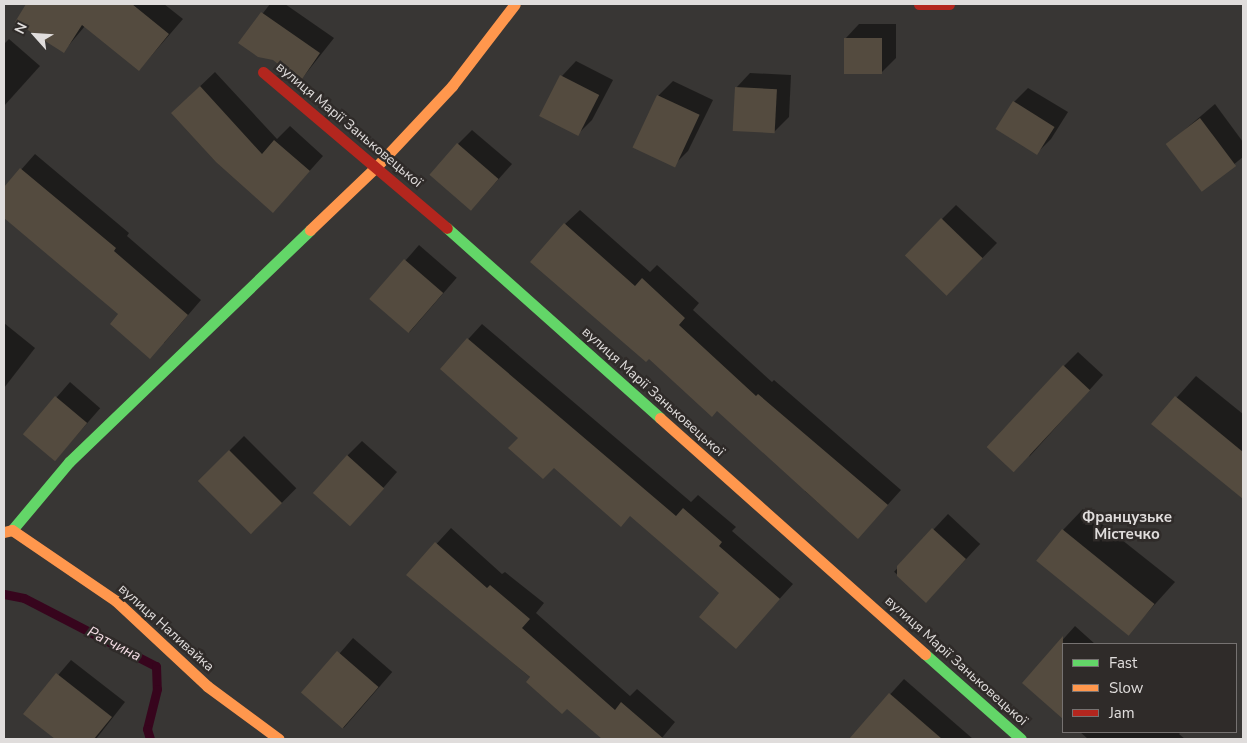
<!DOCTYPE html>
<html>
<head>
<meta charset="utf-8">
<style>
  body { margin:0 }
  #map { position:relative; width:1247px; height:743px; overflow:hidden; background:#383634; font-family:"Nunito Sans",sans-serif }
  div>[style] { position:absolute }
  .shadow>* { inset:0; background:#0007; transform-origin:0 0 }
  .stream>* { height:9px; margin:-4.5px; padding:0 4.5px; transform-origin:4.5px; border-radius:4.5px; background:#37051d }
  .building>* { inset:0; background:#544b3f; transform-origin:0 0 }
  .fast>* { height:11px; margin:-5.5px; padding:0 5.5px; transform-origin:5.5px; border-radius:5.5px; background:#63d668 }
  .slow>* { height:11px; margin:-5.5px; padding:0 5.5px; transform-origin:5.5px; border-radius:5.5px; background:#ff974d }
  .jam>* { height:11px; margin:-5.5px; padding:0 5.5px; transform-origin:5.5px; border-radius:5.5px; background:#b3261e }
  span { translate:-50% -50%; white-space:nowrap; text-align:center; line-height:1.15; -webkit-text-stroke:5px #2f2b29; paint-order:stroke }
  .street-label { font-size:14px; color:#e0dddc }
  .neighbourhood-label { font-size:15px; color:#e0dddc; font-weight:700 }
  .water-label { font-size:15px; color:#f4dce4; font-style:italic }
  .frame { position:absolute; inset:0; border:5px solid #e0dddc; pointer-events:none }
  .legend { position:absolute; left:1062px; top:643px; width:175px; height:90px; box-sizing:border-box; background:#2f2b29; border:1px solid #767271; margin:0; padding:6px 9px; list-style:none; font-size:15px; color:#e0dddc }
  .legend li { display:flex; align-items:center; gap:10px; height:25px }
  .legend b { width:25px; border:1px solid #767271 }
  .north { position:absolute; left:10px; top:10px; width:50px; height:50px; -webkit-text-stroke:4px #2f2b29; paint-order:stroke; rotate:296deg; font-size:14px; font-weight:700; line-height:20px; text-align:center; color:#e0dddc }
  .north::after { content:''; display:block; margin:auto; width:18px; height:22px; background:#e0dddc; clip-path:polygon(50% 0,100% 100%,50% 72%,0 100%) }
</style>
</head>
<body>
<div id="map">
  <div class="shadow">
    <div style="clip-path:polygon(28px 4px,164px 4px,183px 19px,139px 70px,85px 26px,64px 51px,17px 22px)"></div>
    <div style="clip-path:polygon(270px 4px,285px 4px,334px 38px,300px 81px,273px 59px,240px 43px)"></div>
    <div style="clip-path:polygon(859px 24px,896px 24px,896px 58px,882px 72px,845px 39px)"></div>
    <div style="clip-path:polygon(9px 39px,40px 66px,4px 106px,4px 44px)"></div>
    <div style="clip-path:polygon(576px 61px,613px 80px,592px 120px,577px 135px,562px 76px)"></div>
    <div style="clip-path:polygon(215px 72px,277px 139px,290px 126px,323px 156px,287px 196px,172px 113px)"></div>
    <div style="clip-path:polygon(750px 73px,791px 75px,789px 117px,774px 132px,736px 88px)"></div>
    <div style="clip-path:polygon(673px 81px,713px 100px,688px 151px,673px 166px,658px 96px)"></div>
    <div style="clip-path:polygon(1028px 88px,1068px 112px,1051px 139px,1037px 153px,1014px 102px)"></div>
    <div style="clip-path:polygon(1215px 104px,1243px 142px,1243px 157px,1202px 190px,1168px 144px)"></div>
    <div style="clip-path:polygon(472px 130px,512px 164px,472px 209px,458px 144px)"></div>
    <div style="clip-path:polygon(35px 154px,129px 233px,127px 236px,201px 300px,164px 343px,120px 314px,4px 216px,4px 189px)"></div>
    <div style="clip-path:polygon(956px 205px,997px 243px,962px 279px,942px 219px)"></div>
    <div style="clip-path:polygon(580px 210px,650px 272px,657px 265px,699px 303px,693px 310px,772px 382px,774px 380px,901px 490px,858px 538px,805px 491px,807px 489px,565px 224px)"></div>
    <div style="left:419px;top:245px;width:50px;height:72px;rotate:41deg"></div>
    <div style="clip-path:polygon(4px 323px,35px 348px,4px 388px)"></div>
    <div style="clip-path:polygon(482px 324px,691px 502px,698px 495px,736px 527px,732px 531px,793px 584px,736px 647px,721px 593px,631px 515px,520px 437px,441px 369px)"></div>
    <div style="clip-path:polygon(1078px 352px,1103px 375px,1029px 457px,1064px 366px)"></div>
    <div style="clip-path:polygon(1196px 376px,1243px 414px,1243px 498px,1153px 424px)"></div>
    <div style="left:70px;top:382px;width:40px;height:69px;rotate:41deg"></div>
    <div style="left:244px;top:436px;width:74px;height:63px;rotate:45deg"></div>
    <div style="clip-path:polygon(362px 441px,397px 472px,365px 509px,347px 456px)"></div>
    <div style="clip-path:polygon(1083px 509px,1175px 582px,1129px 633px,1063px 530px)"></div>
    <div style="left:948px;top:514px;width:44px;height:79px;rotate:43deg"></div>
    <div style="clip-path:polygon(451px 528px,502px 574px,505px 572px,544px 603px,536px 613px,630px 696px,637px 689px,675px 722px,661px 739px,604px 739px,408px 575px)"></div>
    <div style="clip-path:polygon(1075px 626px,1095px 644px,1063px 644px,1063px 717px,1024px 683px)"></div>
    <div style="left:353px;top:638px;width:52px;height:74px;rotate:41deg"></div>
    <div style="clip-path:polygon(71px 660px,125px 702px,96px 739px,58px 739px,25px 714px)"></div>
    <div style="clip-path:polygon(904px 679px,973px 739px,871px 739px,859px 729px)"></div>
    <div style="clip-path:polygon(1080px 732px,1181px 732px,1179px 734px,1185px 739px,1088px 739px)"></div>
  </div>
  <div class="stream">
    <div style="left:4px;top:594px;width:20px;rotate:11deg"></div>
    <div style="left:24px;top:598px;width:148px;rotate:27.3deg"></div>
    <div style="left:156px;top:666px;width:23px;rotate:88deg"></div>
    <div style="left:157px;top:689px;width:41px;rotate:104deg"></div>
    <div style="left:147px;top:729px;width:10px;rotate:73deg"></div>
  </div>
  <div class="building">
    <div style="clip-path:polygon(26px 4px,132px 4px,169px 34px,139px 71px,82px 25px,64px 53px,15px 22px)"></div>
    <div style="clip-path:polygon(261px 12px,320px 53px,300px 82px,273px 60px,258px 57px,238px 43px)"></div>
    <div style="left:844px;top:38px;width:38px;height:36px"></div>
    <div style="left:560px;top:75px;width:44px;height:46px;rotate:27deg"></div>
    <div style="clip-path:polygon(200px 86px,262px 154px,274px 140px,310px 171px,273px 213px,216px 162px,171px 113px)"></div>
    <div style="left:735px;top:87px;width:42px;height:44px;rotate:3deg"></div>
    <div style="left:657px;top:95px;width:47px;height:58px;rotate:25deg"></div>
    <div style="left:1013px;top:101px;width:49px;height:33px;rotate:32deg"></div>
    <div style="left:1200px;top:118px;width:60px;height:43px;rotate:53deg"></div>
    <div style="left:457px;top:143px;width:55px;height:42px;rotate:41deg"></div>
    <div style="clip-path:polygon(20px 168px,116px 248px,114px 251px,188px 315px,150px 359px,110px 324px,118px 314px,4px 218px,4px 187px)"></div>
    <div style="left:941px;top:218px;width:58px;height:52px;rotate:44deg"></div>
    <div style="clip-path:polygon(564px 223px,635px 286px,642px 278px,685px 318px,679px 325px,756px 396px,758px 394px,888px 505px,858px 539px,717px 411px,712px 417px,649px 359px,646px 362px,530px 262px)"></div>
    <div style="left:404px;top:259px;width:52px;height:53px;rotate:41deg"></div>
    <div style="clip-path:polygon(467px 338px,676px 516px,683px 508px,722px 542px,719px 546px,780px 599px,736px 649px,699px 617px,719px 593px,630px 516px,621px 527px,554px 468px,543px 479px,508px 448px,518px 438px,440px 369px)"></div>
    <div style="left:1063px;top:365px;width:37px;height:112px;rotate:43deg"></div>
    <div style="left:55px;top:396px;width:42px;height:50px;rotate:40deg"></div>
    <div style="clip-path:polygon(1175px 396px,1243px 452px,1243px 499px,1151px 424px)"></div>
    <div style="left:229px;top:450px;width:75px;height:44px;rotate:45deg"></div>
    <div style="left:347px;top:455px;width:50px;height:51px;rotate:42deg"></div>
    <div style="clip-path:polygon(932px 528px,966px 559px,926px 603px,897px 576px,897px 566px)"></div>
    <div style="left:1062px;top:529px;width:119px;height:41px;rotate:39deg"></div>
    <div style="clip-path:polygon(435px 542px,487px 588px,490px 585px,530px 619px,522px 628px,615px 710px,621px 702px,664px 739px,602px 739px,567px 709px,562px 714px,526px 682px,530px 677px,406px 575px)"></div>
    <div style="clip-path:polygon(1063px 636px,1063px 719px,1022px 683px)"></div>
    <div style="left:337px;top:651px;width:55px;height:55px;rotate:41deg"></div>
    <div style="clip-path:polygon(56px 673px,112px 717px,94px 739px,55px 739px,23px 714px)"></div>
    <div style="clip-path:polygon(889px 693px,942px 739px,849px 739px)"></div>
  </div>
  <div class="fast">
    <div style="left:447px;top:228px;width:285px;rotate:41.7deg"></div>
    <div style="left:12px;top:530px;width:89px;rotate:-50deg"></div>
    <div style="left:69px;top:462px;width:335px;rotate:-43.9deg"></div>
    <div style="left:925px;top:654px;width:128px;rotate:41.5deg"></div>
  </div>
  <div class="slow">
    <div style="left:310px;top:230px;width:93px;rotate:-43.7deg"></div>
    <div style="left:377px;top:166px;width:110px;rotate:-46.8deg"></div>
    <div style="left:452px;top:86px;width:103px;rotate:-52.5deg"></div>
    <div style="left:660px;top:418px;width:355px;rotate:41.7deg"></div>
    <div style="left:4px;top:532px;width:8px;rotate:-14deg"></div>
    <div style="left:12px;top:530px;width:126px;rotate:34.3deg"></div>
    <div style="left:116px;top:601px;width:125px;rotate:43deg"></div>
    <div style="left:207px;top:686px;width:89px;rotate:36.4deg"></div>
  </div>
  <div class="jam">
    <div style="left:919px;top:4px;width:30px"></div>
    <div style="left:263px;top:72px;width:241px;rotate:40.3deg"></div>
  </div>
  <div class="street-label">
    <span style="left:349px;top:125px;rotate:40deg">вулиця Марії Заньковецької</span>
    <span style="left:653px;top:392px;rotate:42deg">вулиця Марії Заньковецької</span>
    <span style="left:166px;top:628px;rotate:42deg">вулиця Наливайка</span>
    <span style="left:956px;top:661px;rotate:42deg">вулиця Марії Заньковецької</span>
  </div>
  <div class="neighbourhood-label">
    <span style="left:1127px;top:526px">Французьке<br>Містечко</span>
  </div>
  <div class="water-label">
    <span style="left:114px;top:644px;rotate:27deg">Ратчина</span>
  </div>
  <div class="frame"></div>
  <ul class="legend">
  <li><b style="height:6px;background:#63d668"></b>Fast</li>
  <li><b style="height:6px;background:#ff974d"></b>Slow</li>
  <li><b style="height:6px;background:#b3261e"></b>Jam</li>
  </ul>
  <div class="north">N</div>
</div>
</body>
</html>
